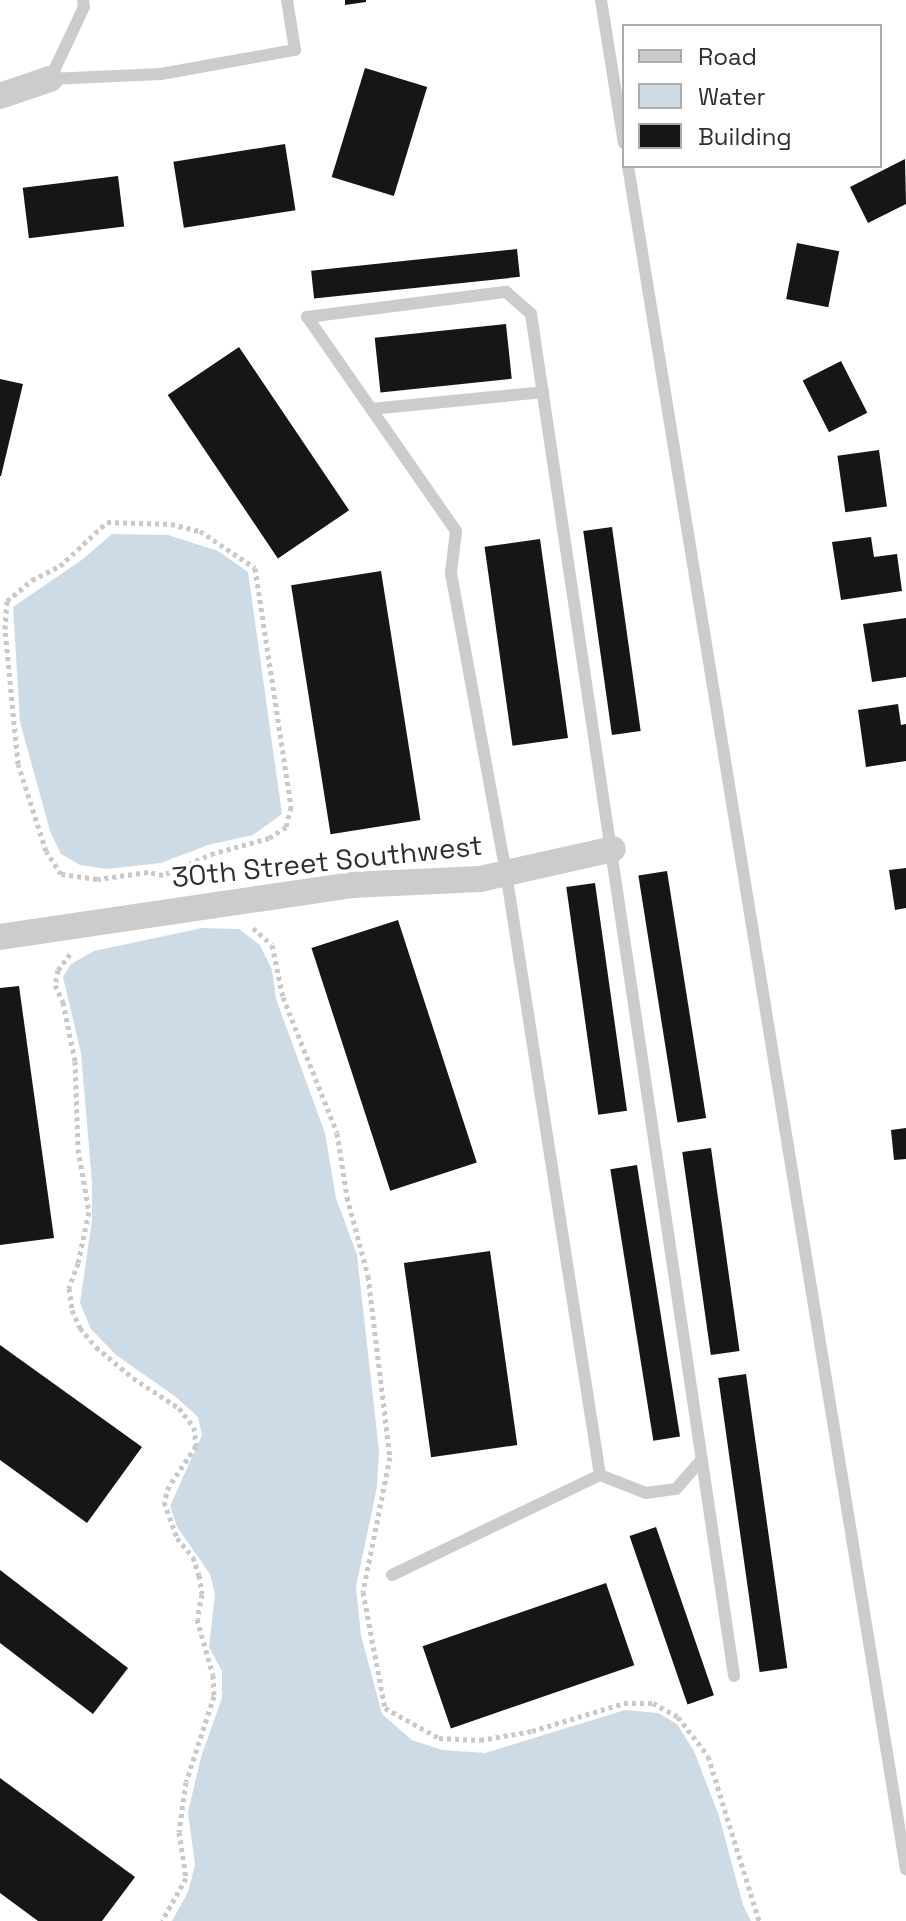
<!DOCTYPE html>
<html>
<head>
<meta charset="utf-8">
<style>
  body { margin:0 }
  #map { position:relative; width:906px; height:1921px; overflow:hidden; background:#fff; font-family:"Space Grotesk",sans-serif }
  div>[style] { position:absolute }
  .water>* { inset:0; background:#cddbe7 }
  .building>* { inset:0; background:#161616; transform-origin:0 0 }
  .path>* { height:5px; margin-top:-2.5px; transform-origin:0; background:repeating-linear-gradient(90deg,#c9c9c9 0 4px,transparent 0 8px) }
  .service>* { height:12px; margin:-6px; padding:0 6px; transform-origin:6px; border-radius:6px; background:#ccc }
  .minor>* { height:26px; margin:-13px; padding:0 13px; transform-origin:13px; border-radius:13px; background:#ccc }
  span { translate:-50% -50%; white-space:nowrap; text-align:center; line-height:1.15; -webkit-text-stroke:8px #fff; paint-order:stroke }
  .street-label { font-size:28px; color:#2f2f2f }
  .legend { position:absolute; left:622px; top:24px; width:260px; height:144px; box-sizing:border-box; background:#fff; border:2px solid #acacac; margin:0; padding:10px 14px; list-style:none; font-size:24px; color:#2f2f2f }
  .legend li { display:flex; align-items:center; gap:16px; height:40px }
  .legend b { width:40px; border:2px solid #acacac }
</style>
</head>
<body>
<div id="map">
  <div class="water">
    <div style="clip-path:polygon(112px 534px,168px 535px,218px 551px,248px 572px,282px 814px,253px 835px,208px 845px,161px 863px,107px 869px,80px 865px,61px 854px,50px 831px,20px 722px,13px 607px,83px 559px)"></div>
    <div style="clip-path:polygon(202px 928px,239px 929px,260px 945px,272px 970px,276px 999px,325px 1133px,336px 1198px,357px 1255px,379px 1451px,377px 1487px,356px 1587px,361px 1635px,382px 1714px,412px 1740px,442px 1750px,485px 1753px,625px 1710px,658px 1713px,677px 1724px,694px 1751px,719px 1816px,743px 1905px,751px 1921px,172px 1921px,188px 1892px,195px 1865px,188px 1812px,201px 1757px,222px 1698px,222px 1671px,209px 1647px,215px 1594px,210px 1574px,177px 1527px,170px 1506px,202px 1435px,198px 1417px,176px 1397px,116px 1355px,91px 1329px,80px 1303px,92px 1220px,92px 1183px,81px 1053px,63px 977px,71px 964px,94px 951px)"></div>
  </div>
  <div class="building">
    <div style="clip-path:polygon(345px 0,366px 0,366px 2px,345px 5px)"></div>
    <div style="left:365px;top:68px;width:65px;height:114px;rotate:17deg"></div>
    <div style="left:285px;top:144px;width:67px;height:113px;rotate:81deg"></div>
    <div style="clip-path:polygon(905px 159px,906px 204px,868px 223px,850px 187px)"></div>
    <div style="left:118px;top:176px;width:51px;height:96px;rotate:83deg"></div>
    <div style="left:797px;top:243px;width:43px;height:57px;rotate:11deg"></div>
    <div style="left:517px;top:249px;width:28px;height:207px;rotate:84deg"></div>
    <div style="left:506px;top:324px;width:55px;height:132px;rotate:84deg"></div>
    <div style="left:239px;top:347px;width:197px;height:86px;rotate:56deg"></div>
    <div style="left:841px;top:361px;width:58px;height:43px;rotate:63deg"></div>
    <div style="clip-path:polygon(0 379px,23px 384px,1px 476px,0 476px)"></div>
    <div style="left:879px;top:450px;width:57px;height:42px;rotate:82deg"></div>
    <div style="left:612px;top:527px;width:206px;height:29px;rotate:82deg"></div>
    <div style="clip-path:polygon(871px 537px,874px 557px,897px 554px,902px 591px,841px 600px,832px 542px)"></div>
    <div style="left:540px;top:539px;width:201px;height:56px;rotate:82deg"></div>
    <div style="left:381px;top:571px;width:252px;height:91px;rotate:81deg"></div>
    <div style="clip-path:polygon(906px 618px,906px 677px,872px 682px,863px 624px)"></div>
    <div style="clip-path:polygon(898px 704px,901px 725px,906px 724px,906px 761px,866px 767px,858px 710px)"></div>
    <div style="clip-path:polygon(906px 868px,906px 908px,895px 910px,889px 870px)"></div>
    <div style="left:667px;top:871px;width:250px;height:29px;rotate:81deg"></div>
    <div style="left:595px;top:883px;width:230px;height:29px;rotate:82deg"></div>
    <div style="left:398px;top:920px;width:255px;height:91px;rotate:72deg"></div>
    <div style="clip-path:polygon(19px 986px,54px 1238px,0 1245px,0 988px)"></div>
    <div style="clip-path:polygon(906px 1128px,906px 1159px,894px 1160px,891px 1130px)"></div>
    <div style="left:711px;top:1148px;width:205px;height:29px;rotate:82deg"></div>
    <div style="left:637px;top:1165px;width:275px;height:27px;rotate:81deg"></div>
    <div style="left:490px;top:1251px;width:196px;height:87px;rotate:82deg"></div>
    <div style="clip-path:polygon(0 1345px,142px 1447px,87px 1523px,0 1460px)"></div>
    <div style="left:746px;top:1374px;width:297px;height:28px;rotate:82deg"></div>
    <div style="left:656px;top:1527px;width:178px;height:28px;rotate:71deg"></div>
    <div style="clip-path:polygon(0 1570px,128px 1668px,93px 1714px,0 1643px)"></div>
    <div style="left:606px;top:1583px;width:87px;height:194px;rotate:71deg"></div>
    <div style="clip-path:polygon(0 1778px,135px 1877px,102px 1921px,38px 1921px,0 1893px)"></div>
  </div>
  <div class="path">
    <div style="left:107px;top:522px;width:64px;rotate:1.8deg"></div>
    <div style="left:171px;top:524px;width:30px;rotate:14deg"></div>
    <div style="left:200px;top:531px;width:66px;rotate:33.9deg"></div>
    <div style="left:255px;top:568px;width:242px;rotate:81.4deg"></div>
    <div style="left:291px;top:807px;width:21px;rotate:104deg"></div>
    <div style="left:286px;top:827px;width:20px;rotate:147deg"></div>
    <div style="left:269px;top:838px;width:57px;rotate:164.7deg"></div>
    <div style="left:214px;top:853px;width:56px;rotate:156.7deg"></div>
    <div style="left:163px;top:875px;width:15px;rotate:-169deg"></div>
    <div style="left:148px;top:872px;width:51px;rotate:172.2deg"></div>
    <div style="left:97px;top:879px;width:36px;rotate:-172deg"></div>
    <div style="left:61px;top:874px;width:27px;rotate:-123deg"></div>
    <div style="left:46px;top:851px;width:91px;rotate:-107.8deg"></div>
    <div style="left:18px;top:764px;width:136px;rotate:-95.5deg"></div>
    <div style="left:5px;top:629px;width:28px;rotate:-86deg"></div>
    <div style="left:7px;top:601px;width:33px;rotate:-40deg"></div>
    <div style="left:32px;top:580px;width:31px;rotate:-27deg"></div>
    <div style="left:60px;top:566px;width:64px;rotate:-43.1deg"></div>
    <div style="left:253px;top:928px;width:25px;rotate:42deg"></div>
    <div style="left:272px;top:945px;width:53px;rotate:78.1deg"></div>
    <div style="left:283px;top:997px;width:146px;rotate:68.3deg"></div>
    <div style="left:337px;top:1133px;width:65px;rotate:81.1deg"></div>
    <div style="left:347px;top:1197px;width:82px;rotate:75.1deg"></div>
    <div style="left:368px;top:1276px;width:182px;rotate:83.1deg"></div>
    <div style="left:390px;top:1457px;width:138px;rotate:101.3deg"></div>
    <div style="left:363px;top:1592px;width:118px;rotate:79.3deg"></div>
    <div style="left:385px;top:1708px;width:62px;rotate:29.1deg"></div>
    <div style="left:439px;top:1738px;width:41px;rotate:2.8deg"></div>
    <div style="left:480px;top:1740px;width:53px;rotate:-9.8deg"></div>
    <div style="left:532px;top:1731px;width:96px;rotate:-16.9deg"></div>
    <div style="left:624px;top:1703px;width:29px"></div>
    <div style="left:653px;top:1703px;width:29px;rotate:29deg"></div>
    <div style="left:678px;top:1717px;width:49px;rotate:52.4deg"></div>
    <div style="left:708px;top:1756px;width:173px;rotate:72.8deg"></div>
    <div style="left:70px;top:954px;width:20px;rotate:127deg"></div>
    <div style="left:58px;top:970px;width:15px;rotate:101deg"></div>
    <div style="left:55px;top:985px;width:19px;rotate:65deg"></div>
    <div style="left:63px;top:1002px;width:60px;rotate:78.5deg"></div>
    <div style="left:75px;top:1061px;width:88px;rotate:88deg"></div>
    <div style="left:78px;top:1149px;width:64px;rotate:80.1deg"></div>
    <div style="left:89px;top:1212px;width:52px;rotate:102.2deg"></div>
    <div style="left:78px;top:1263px;width:27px;rotate:110deg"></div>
    <div style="left:69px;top:1288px;width:22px;rotate:82deg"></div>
    <div style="left:72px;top:1310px;width:20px;rotate:66deg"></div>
    <div style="left:80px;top:1328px;width:25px;rotate:50deg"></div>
    <div style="left:96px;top:1347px;width:48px;rotate:40deg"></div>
    <div style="left:133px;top:1378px;width:55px;rotate:33.1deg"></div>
    <div style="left:179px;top:1408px;width:24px;rotate:52deg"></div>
    <div style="left:194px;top:1427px;width:19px;rotate:84deg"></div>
    <div style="left:196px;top:1446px;width:48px;rotate:124deg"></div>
    <div style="left:169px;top:1486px;width:17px;rotate:107deg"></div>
    <div style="left:164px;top:1502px;width:38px;rotate:70deg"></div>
    <div style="left:177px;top:1538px;width:25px;rotate:50deg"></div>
    <div style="left:193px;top:1557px;width:19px;rotate:72deg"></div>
    <div style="left:199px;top:1575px;width:19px;rotate:81deg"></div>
    <div style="left:202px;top:1594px;width:25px;rotate:101deg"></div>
    <div style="left:197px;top:1619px;width:58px;rotate:74.1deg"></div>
    <div style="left:213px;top:1675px;width:21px;rotate:87deg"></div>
    <div style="left:214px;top:1696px;width:90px;rotate:108deg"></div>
    <div style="left:186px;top:1782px;width:50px;rotate:98deg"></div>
    <div style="left:179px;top:1832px;width:47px;rotate:81.3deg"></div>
    <div style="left:186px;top:1878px;width:49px;rotate:119.2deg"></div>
  </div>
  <div class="service">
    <div style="left:83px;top:0;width:7px;rotate:82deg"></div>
    <div style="left:84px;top:7px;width:80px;rotate:115.3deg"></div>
    <div style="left:50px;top:79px;width:111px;rotate:-2.6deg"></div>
    <div style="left:161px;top:74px;width:136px;rotate:-10.2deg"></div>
    <div style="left:295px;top:50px;width:51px;rotate:-99.1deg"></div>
    <div style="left:601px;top:0;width:145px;rotate:80.9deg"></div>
    <div style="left:628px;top:166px;width:1726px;rotate:80.73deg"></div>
    <div style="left:371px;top:409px;width:173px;rotate:-5.6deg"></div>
    <div style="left:600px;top:1475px;width:49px;rotate:21.4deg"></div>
    <div style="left:646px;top:1493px;width:30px;rotate:-8deg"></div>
    <div style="left:676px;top:1489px;width:37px;rotate:-49deg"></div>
    <div style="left:392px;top:1575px;width:231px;rotate:-25.7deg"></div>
    <div style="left:600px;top:1475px;width:609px;rotate:-98.87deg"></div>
    <div style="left:506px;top:873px;width:305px;rotate:-100.4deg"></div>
    <div style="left:451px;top:573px;width:42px;rotate:-83.2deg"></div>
    <div style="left:456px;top:531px;width:261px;rotate:-124.8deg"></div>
    <div style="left:307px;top:317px;width:201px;rotate:-7.2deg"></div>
    <div style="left:506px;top:292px;width:33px;rotate:41deg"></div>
    <div style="left:531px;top:314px;width:1377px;rotate:81.52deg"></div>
  </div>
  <div class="minor">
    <div style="left:0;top:96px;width:53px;rotate:-18.8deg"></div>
    <div style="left:0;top:937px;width:355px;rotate:-8.4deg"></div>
    <div style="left:351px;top:885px;width:129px;rotate:-2.7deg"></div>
    <div style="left:480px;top:879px;width:136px;rotate:-12.7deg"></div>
  </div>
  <div class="street-label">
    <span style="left:327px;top:861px;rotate:-6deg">30th Street Southwest</span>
  </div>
  <ul class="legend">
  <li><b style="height:10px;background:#ccc"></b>Road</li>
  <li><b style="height:22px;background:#cddbe7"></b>Water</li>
  <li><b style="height:22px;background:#161616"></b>Building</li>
  </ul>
</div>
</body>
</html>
